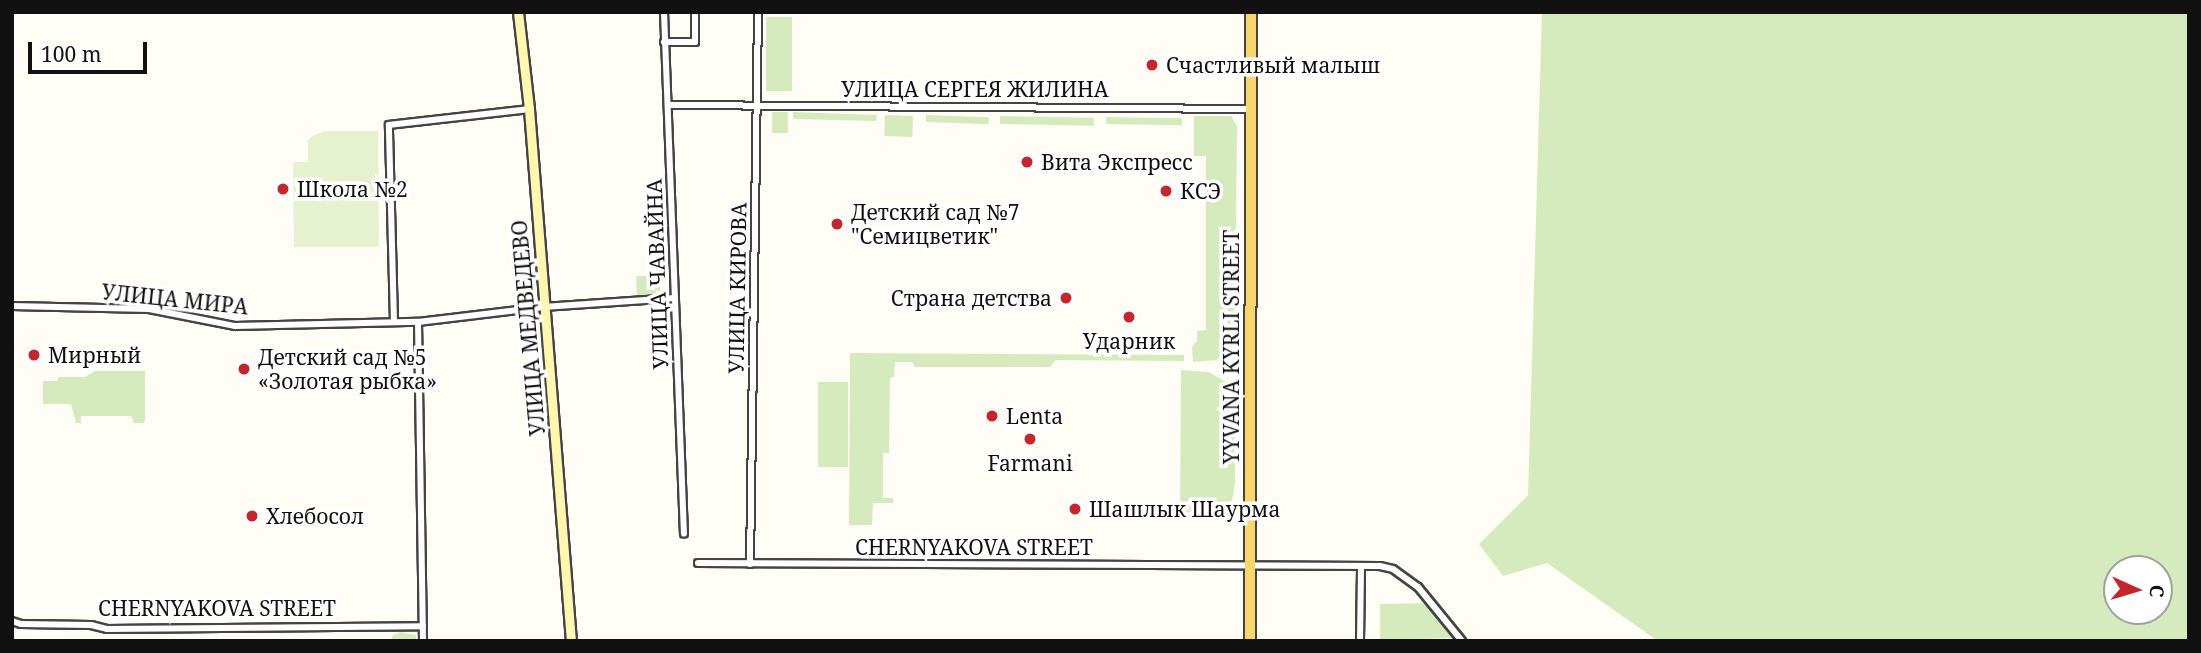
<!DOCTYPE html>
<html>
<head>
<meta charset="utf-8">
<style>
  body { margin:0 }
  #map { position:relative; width:2201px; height:653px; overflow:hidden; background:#fffdf5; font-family:"Noto Serif",serif }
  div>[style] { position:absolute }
  .green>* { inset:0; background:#d5ebbd; transform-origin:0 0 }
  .pitch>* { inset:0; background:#e6f2cf }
  .roads { filter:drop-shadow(2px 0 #444) drop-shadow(-2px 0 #444) drop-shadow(0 2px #444) drop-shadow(0 -2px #444) }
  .street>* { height:6px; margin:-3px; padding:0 3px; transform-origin:3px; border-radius:3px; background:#fff }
  .secondary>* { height:9px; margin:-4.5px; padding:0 4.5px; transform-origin:4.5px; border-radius:4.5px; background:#fff6b0 }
  .primary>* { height:10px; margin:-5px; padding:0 5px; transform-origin:5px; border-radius:5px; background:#f9d66b }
  .dots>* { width:19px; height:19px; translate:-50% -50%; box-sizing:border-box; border:4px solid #fff; border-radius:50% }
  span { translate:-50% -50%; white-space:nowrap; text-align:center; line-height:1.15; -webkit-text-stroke:7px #fff; paint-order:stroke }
  .poi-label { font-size:21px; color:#111 }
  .left { translate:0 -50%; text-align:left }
  .right { translate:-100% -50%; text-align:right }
  .street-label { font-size:21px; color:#111 }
  .frame { position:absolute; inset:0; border:14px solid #111; pointer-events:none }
  .north { position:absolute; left:2103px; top:555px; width:70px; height:70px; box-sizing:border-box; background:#fff; border:2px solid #a0a0a0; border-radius:50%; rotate:94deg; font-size:19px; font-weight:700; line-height:28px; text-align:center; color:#111 }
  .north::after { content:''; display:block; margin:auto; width:24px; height:32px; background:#c4262e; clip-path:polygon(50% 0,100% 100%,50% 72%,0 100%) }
  .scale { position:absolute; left:28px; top:42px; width:119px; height:32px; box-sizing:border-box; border:4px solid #111; border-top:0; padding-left:9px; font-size:21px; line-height:24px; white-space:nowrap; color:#111; -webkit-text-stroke:5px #fff; paint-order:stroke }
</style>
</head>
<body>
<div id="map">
  <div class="green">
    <div style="clip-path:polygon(evenodd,1542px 12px,2189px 12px,2189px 641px,1658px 641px,1547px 563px,1503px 576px,1479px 544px,1528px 495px,1542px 12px,2117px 569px,2159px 569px,2159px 611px,2117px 611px,2117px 569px)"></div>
    <div style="left:766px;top:17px;width:26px;height:74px"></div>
    <div style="left:772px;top:112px;width:16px;height:21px"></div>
    <div style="clip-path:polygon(793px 112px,877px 115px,876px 121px,793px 119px)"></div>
    <div style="left:885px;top:115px;width:28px;height:21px;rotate:2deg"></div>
    <div style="left:926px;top:115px;width:63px;height:7px;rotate:2deg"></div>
    <div style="left:1000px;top:116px;width:94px;height:8px;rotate:1deg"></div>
    <div style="clip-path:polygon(1194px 116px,1231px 116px,1237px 126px,1235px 339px,1217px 360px,1193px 362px,1192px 347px,1197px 341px,1197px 331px,1206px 330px,1206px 156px,1194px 156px)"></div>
    <div style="left:1106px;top:117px;width:76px;height:7px;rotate:1deg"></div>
    <div style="left:659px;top:275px;width:19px;height:23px;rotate:87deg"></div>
    <div style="clip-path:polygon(850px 353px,1184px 355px,1184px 361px,1055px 360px,1050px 367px,915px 367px,912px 362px,895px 362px,894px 377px,890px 378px,889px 453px,883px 453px,883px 498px,893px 498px,893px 503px,873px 503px,872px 525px,849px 525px)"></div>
    <div style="clip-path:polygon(1181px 370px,1209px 372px,1229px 384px,1235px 398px,1235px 484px,1232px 500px,1223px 508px,1180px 515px)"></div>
    <div style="clip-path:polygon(95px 371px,145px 371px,145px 420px,143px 423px,134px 423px,131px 416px,81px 416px,81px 423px,76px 423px,71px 404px,43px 404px,43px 381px,57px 381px,58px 377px,85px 377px)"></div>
    <div style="left:818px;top:382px;width:30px;height:85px"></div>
    <div style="clip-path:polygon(1428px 603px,1453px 634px,1453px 638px,1380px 640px,1380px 604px)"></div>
    <div style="clip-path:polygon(400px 632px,416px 635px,416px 641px,392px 641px,392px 636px)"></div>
  </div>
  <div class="pitch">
    <div style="clip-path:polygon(325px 131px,378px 131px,379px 247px,294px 247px,293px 162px,308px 162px,308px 140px,314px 135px)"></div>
  </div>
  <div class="roads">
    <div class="street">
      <div style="left:664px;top:12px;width:522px;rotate:87.81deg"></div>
      <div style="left:664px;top:42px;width:31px"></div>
      <div style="left:695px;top:42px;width:30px;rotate:-90deg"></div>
      <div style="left:668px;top:105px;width:583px;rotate:0.39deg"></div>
      <div style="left:12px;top:306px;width:137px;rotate:1.3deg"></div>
      <div style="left:149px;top:309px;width:88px;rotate:11.2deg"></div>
      <div style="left:235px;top:326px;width:183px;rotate:-1.3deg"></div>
      <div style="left:418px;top:322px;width:126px;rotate:-6.8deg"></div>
      <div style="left:543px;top:307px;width:132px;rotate:-3.9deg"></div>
      <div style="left:394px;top:322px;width:197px;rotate:-91.5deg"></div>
      <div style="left:389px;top:125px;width:141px;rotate:-6.5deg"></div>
      <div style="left:418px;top:322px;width:319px;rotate:89.1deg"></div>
      <div style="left:698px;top:563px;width:682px;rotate:0.25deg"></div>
      <div style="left:1380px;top:566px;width:13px;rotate:13deg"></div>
      <div style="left:1393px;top:569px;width:31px;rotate:36deg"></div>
      <div style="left:1418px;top:587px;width:70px;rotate:50.8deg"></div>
      <div style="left:750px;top:564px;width:552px;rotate:-89.17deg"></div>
      <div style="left:12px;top:621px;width:9px;rotate:18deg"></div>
      <div style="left:21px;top:624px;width:70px;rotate:0.8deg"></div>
      <div style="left:91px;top:625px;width:16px;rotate:14deg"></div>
      <div style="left:107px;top:629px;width:316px;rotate:-0.5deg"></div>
      <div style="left:1360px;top:641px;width:75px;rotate:-89.2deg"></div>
    </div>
    <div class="secondary">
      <div style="left:518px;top:12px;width:98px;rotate:83.5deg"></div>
      <div style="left:529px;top:109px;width:534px;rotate:85.49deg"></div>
    </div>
    <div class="primary">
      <div style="left:1250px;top:641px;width:629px;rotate:-89.91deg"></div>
    </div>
  </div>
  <div class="dots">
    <div style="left:1152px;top:65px;background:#c4262e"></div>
    <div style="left:1027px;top:162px;background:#c4262e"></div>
    <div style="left:283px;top:189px;background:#c4262e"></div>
    <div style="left:1166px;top:191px;background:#c4262e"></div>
    <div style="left:837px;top:224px;background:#c4262e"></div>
    <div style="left:1066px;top:298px;background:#c4262e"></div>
    <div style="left:1129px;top:317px;background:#c4262e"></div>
    <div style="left:34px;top:355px;background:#c4262e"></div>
    <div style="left:244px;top:369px;background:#c4262e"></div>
    <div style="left:992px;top:416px;background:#c4262e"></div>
    <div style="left:1030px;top:439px;background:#c4262e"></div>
    <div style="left:1075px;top:509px;background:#c4262e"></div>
    <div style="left:252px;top:516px;background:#c4262e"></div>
  </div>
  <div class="poi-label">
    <span class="left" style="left:1166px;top:65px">Счастливый малыш</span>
    <span class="left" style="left:1041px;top:162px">Вита Экспресс</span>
    <span class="left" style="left:297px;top:189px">Школа №2</span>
    <span class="left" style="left:1180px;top:191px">КСЭ</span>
    <span class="left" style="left:851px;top:224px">Детский сад №7<br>"Семицветик"</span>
    <span class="right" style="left:1052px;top:298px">Страна детства</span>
    <span style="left:1129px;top:341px">Ударник</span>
    <span class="left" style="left:48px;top:355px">Мирный</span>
    <span class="left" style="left:258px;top:369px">Детский сад №5<br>«Золотая рыбка»</span>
    <span class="left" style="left:1006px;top:416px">Lenta</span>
    <span style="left:1030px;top:463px">Farmani</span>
    <span class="left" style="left:1089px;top:509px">Шашлык Шаурма</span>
    <span class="left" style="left:266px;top:516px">Хлебосол</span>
  </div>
  <div class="street-label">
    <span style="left:975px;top:89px">УЛИЦА СЕРГЕЯ ЖИЛИНА</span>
    <span style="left:657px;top:274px;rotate:-92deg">УЛИЦА ЧАВАЙНА</span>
    <span style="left:737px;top:288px;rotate:-89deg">УЛИЦА КИРОВА</span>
    <span style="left:175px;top:299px;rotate:6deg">УЛИЦА МИРА</span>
    <span style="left:528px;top:328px;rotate:-95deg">УЛИЦА МЕДВЕДЕВО</span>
    <span style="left:1231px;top:347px;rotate:-90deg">YYVANA KYRLI STREET</span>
    <span style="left:974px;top:547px">CHERNYAKOVA STREET</span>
    <span style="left:217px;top:608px">CHERNYAKOVA STREET</span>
  </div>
  <div class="frame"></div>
  <div class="north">С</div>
  <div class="scale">100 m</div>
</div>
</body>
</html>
